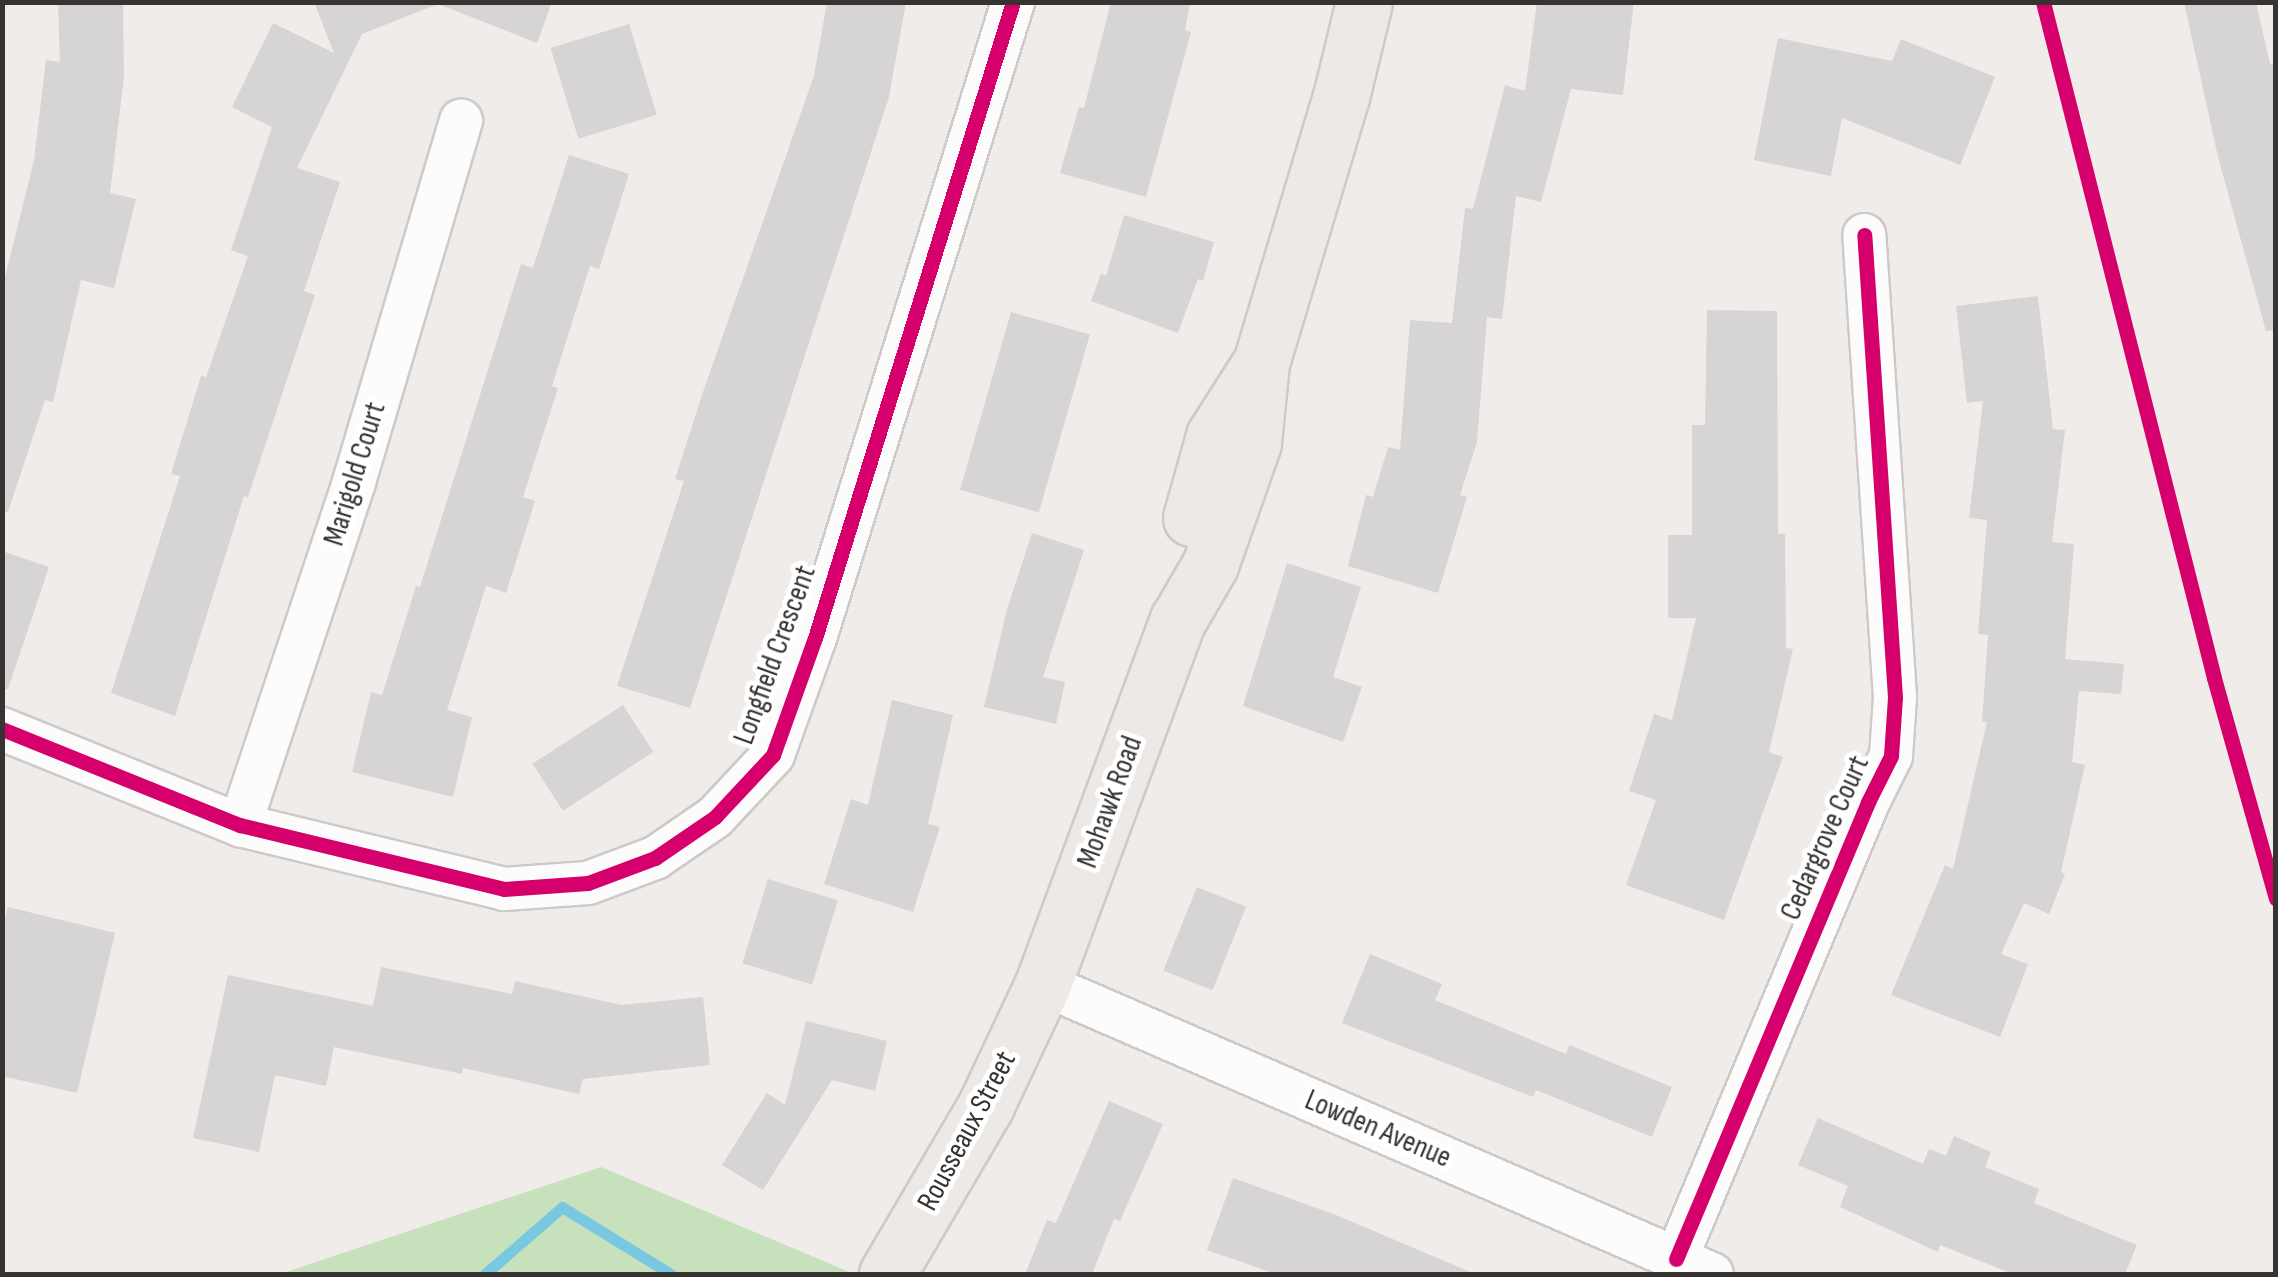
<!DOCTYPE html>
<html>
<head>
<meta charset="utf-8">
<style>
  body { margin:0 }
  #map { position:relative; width:2278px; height:1277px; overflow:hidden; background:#f0ece9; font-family:"Sofia Sans Condensed",sans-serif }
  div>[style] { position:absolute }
  .green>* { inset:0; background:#c8e1bd }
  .stream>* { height:11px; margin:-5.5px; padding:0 5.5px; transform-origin:5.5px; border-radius:5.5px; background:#78c8e2 }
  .building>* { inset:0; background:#d6d4d4; transform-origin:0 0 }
  .roads { filter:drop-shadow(2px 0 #cdcac8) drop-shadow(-2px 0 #cdcac8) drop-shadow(0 2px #cdcac8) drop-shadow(0 -2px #cdcac8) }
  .minor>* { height:42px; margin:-21px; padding:0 21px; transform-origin:21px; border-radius:21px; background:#fdfcfc }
  .major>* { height:55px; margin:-27.5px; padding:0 27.5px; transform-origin:27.5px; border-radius:27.5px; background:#ede9e6 }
  .cycleway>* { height:15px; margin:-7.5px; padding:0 7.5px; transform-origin:7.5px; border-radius:7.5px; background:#d6006c }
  span { translate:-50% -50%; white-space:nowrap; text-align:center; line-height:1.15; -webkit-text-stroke:10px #fff; paint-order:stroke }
  .street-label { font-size:30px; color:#363331 }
  .frame { position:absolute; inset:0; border:5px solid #363331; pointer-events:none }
</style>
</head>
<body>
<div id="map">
  <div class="green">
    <div style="clip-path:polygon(601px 1167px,854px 1274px,280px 1274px)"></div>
  </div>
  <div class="stream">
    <div style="left:485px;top:1274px;width:102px;rotate:-41deg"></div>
    <div style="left:562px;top:1207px;width:128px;rotate:31.6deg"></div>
  </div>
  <div class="building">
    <div style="clip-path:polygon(58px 2px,123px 2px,124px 77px,110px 193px,136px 199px,114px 288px,81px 280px,53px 402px,45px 400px,8px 512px,2px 511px,2px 289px,34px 160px,46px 60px,60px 62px)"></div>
    <div style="clip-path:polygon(314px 2px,552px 2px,537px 43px,438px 4px,362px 34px,297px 168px,340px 182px,304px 291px,315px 295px,248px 497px,244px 496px,175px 716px,111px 693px,180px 476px,171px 474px,201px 376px,206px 377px,248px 256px,231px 250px,272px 127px,232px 107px,273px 23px,334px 53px)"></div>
    <div style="clip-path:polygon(827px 2px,906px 2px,889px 97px,690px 708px,617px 686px,684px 481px,675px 479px,703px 392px,814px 76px)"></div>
    <div style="clip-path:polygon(1111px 2px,1190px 2px,1185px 30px,1191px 32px,1146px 197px,1060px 173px,1079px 107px,1084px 108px)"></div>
    <div style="clip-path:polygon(1537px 2px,1634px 2px,1623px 95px,1571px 89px,1541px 202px,1516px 196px,1502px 319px,1487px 317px,1477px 442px,1460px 495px,1467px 497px,1438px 593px,1348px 566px,1366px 495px,1373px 497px,1388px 447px,1400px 450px,1410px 320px,1452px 323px,1465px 208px,1473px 209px,1505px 85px,1525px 91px)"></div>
    <div style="clip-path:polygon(2184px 2px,2256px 2px,2270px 64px,2276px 63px,2276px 330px,2266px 331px,2218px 157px)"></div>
    <div style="left:629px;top:24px;width:95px;height:82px;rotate:73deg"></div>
    <div style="clip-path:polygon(1778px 38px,1892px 61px,1901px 39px,1995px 77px,1960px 165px,1842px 118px,1831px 176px,1754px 160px)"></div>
    <div style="clip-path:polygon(569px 155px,629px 174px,599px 269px,590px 266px,552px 386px,558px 388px,523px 497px,535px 501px,506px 593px,486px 586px,447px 710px,472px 717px,453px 797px,352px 772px,371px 692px,382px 695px,416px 586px,420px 587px,521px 264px,533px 268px)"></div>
    <div style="clip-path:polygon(1124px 215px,1214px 242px,1203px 281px,1198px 279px,1178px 333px,1091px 301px,1101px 274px,1106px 276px)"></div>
    <div style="clip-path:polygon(2038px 296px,2053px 429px,2065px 430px,2052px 542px,2074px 544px,2065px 659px,2124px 664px,2121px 694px,2079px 691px,2072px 762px,2085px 765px,2061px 872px,2065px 874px,2049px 914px,2024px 903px,2001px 954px,2028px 964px,2000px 1037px,1891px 995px,1945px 865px,1953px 869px,1987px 722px,1982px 722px,1988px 635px,1978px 634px,1987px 520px,1969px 518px,1983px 401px,1967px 403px,1956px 306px)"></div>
    <div style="clip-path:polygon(1707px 310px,1777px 311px,1778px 534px,1785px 534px,1786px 648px,1793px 649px,1769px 752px,1783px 757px,1724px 920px,1626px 885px,1656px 800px,1629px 791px,1654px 714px,1672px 720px,1696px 618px,1668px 618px,1668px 535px,1692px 535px,1692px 425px,1705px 425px)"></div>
    <div style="left:1011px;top:312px;width:82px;height:185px;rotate:16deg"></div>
    <div style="clip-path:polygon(1032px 533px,1084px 550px,1043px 677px,1065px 682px,1056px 724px,984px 707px,1007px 609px)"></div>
    <div style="clip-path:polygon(2px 551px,49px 567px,8px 689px,2px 688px)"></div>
    <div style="clip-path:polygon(1287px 563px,1361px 587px,1333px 677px,1362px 687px,1343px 742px,1243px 706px)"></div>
    <div style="clip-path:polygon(892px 700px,953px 715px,928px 824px,940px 827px,913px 912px,824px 884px,851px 799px,868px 805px)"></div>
    <div style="left:623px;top:705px;width:56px;height:108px;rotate:57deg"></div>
    <div style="left:768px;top:879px;width:73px;height:88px;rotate:17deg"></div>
    <div style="left:1197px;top:887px;width:53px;height:90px;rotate:22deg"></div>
    <div style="clip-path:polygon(8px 907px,115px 933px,77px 1093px,2px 1076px,2px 930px)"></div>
    <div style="clip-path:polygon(1370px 954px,1442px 984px,1435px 1000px,1566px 1054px,1569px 1045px,1672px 1087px,1652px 1137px,1536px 1090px,1533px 1097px,1342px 1023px)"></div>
    <div style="clip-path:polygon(381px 967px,512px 994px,515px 981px,621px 1005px,703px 997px,710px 1065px,583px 1079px,579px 1094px,463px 1068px,462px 1074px,334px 1047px,326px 1086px,275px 1075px,259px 1152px,193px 1138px,228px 975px,373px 1006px)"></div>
    <div style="clip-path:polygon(806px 1021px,887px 1041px,875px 1091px,832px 1080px,763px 1190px,722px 1165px,767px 1093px,785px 1105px)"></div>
    <div style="clip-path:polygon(1109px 1101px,1163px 1124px,1120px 1221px,1114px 1219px,1092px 1274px,1025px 1274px,1047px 1220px,1056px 1223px)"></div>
    <div style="clip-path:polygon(1818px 1118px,1923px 1164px,1929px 1149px,1946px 1156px,1954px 1136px,1991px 1152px,1985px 1167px,2039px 1189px,2034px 1203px,2137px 1245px,2125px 1274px,2013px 1274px,1940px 1245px,1938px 1252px,1840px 1207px,1848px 1186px,1798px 1165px)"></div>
    <div style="clip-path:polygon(1233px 1178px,1336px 1215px,1475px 1274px,1276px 1274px,1207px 1250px)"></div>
  </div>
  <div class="roads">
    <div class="minor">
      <div style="left:2px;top:729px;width:257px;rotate:22deg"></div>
      <div style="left:240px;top:825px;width:272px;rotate:13.6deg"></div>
      <div style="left:504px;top:889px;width:84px;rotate:-4.1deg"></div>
      <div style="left:588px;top:883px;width:72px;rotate:-20.5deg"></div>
      <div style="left:655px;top:858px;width:73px;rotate:-34.3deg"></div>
      <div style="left:715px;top:817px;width:85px;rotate:-46.9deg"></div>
      <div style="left:773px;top:755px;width:124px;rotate:-70.3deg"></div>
      <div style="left:815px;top:638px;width:666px;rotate:-72.71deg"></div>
      <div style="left:240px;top:825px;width:361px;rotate:-71.6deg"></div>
      <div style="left:354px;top:482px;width:377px;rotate:-73.5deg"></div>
      <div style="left:1043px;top:984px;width:729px;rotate:23.44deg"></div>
      <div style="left:1676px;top:1259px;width:496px;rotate:-67.2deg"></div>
      <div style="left:1868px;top:802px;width:51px;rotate:-63.4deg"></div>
      <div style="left:1891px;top:756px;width:59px;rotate:-86.1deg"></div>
      <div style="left:1895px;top:697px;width:463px;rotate:-93.8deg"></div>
    </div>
    <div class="major">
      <div style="left:1191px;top:518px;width:85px;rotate:-74.3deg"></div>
      <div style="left:1214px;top:436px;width:78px;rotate:-57.5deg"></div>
      <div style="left:887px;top:1274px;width:196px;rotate:-59.6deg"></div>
      <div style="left:986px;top:1105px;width:134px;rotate:-64.8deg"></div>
      <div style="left:1043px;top:984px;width:388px;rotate:-69.7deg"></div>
      <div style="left:1178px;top:620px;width:64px;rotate:-59.8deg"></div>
      <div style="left:1210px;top:565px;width:129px;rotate:-70.6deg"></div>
      <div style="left:1253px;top:443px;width:80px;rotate:-84.3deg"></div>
      <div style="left:1261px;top:363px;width:278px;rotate:-73.3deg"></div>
      <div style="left:1341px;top:97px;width:98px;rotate:-76.4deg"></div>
    </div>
  </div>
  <div class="cycleway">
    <div style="left:2043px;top:2px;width:697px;rotate:75.8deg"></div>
    <div style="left:2214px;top:678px;width:229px;rotate:74.3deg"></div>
    <div style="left:2px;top:729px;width:257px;rotate:22deg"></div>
    <div style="left:240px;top:825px;width:272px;rotate:13.6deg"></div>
    <div style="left:504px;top:889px;width:84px;rotate:-4.1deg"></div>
    <div style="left:588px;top:883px;width:72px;rotate:-20.5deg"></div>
    <div style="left:655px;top:858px;width:73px;rotate:-34.3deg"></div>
    <div style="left:715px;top:817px;width:85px;rotate:-46.9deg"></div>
    <div style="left:773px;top:755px;width:124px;rotate:-70.3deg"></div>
    <div style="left:815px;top:638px;width:666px;rotate:-72.71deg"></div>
    <div style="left:1676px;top:1259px;width:496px;rotate:-67.2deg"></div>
    <div style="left:1868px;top:802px;width:51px;rotate:-63.4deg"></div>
    <div style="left:1891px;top:756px;width:59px;rotate:-86.1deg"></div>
    <div style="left:1895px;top:697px;width:463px;rotate:-93.8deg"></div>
  </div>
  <div class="street-label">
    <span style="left:355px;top:474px;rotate:-73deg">Marigold Court</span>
    <span style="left:775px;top:655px;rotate:-70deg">Longfield Crescent</span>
    <span style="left:1110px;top:802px;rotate:-70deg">Mohawk Road</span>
    <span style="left:1825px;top:838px;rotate:-66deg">Cedargrove Court</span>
    <span style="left:1378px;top:1129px;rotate:23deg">Lowden Avenue</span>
    <span style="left:967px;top:1131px;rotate:-62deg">Rousseaux Street</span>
  </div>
  <div class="frame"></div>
</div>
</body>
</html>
